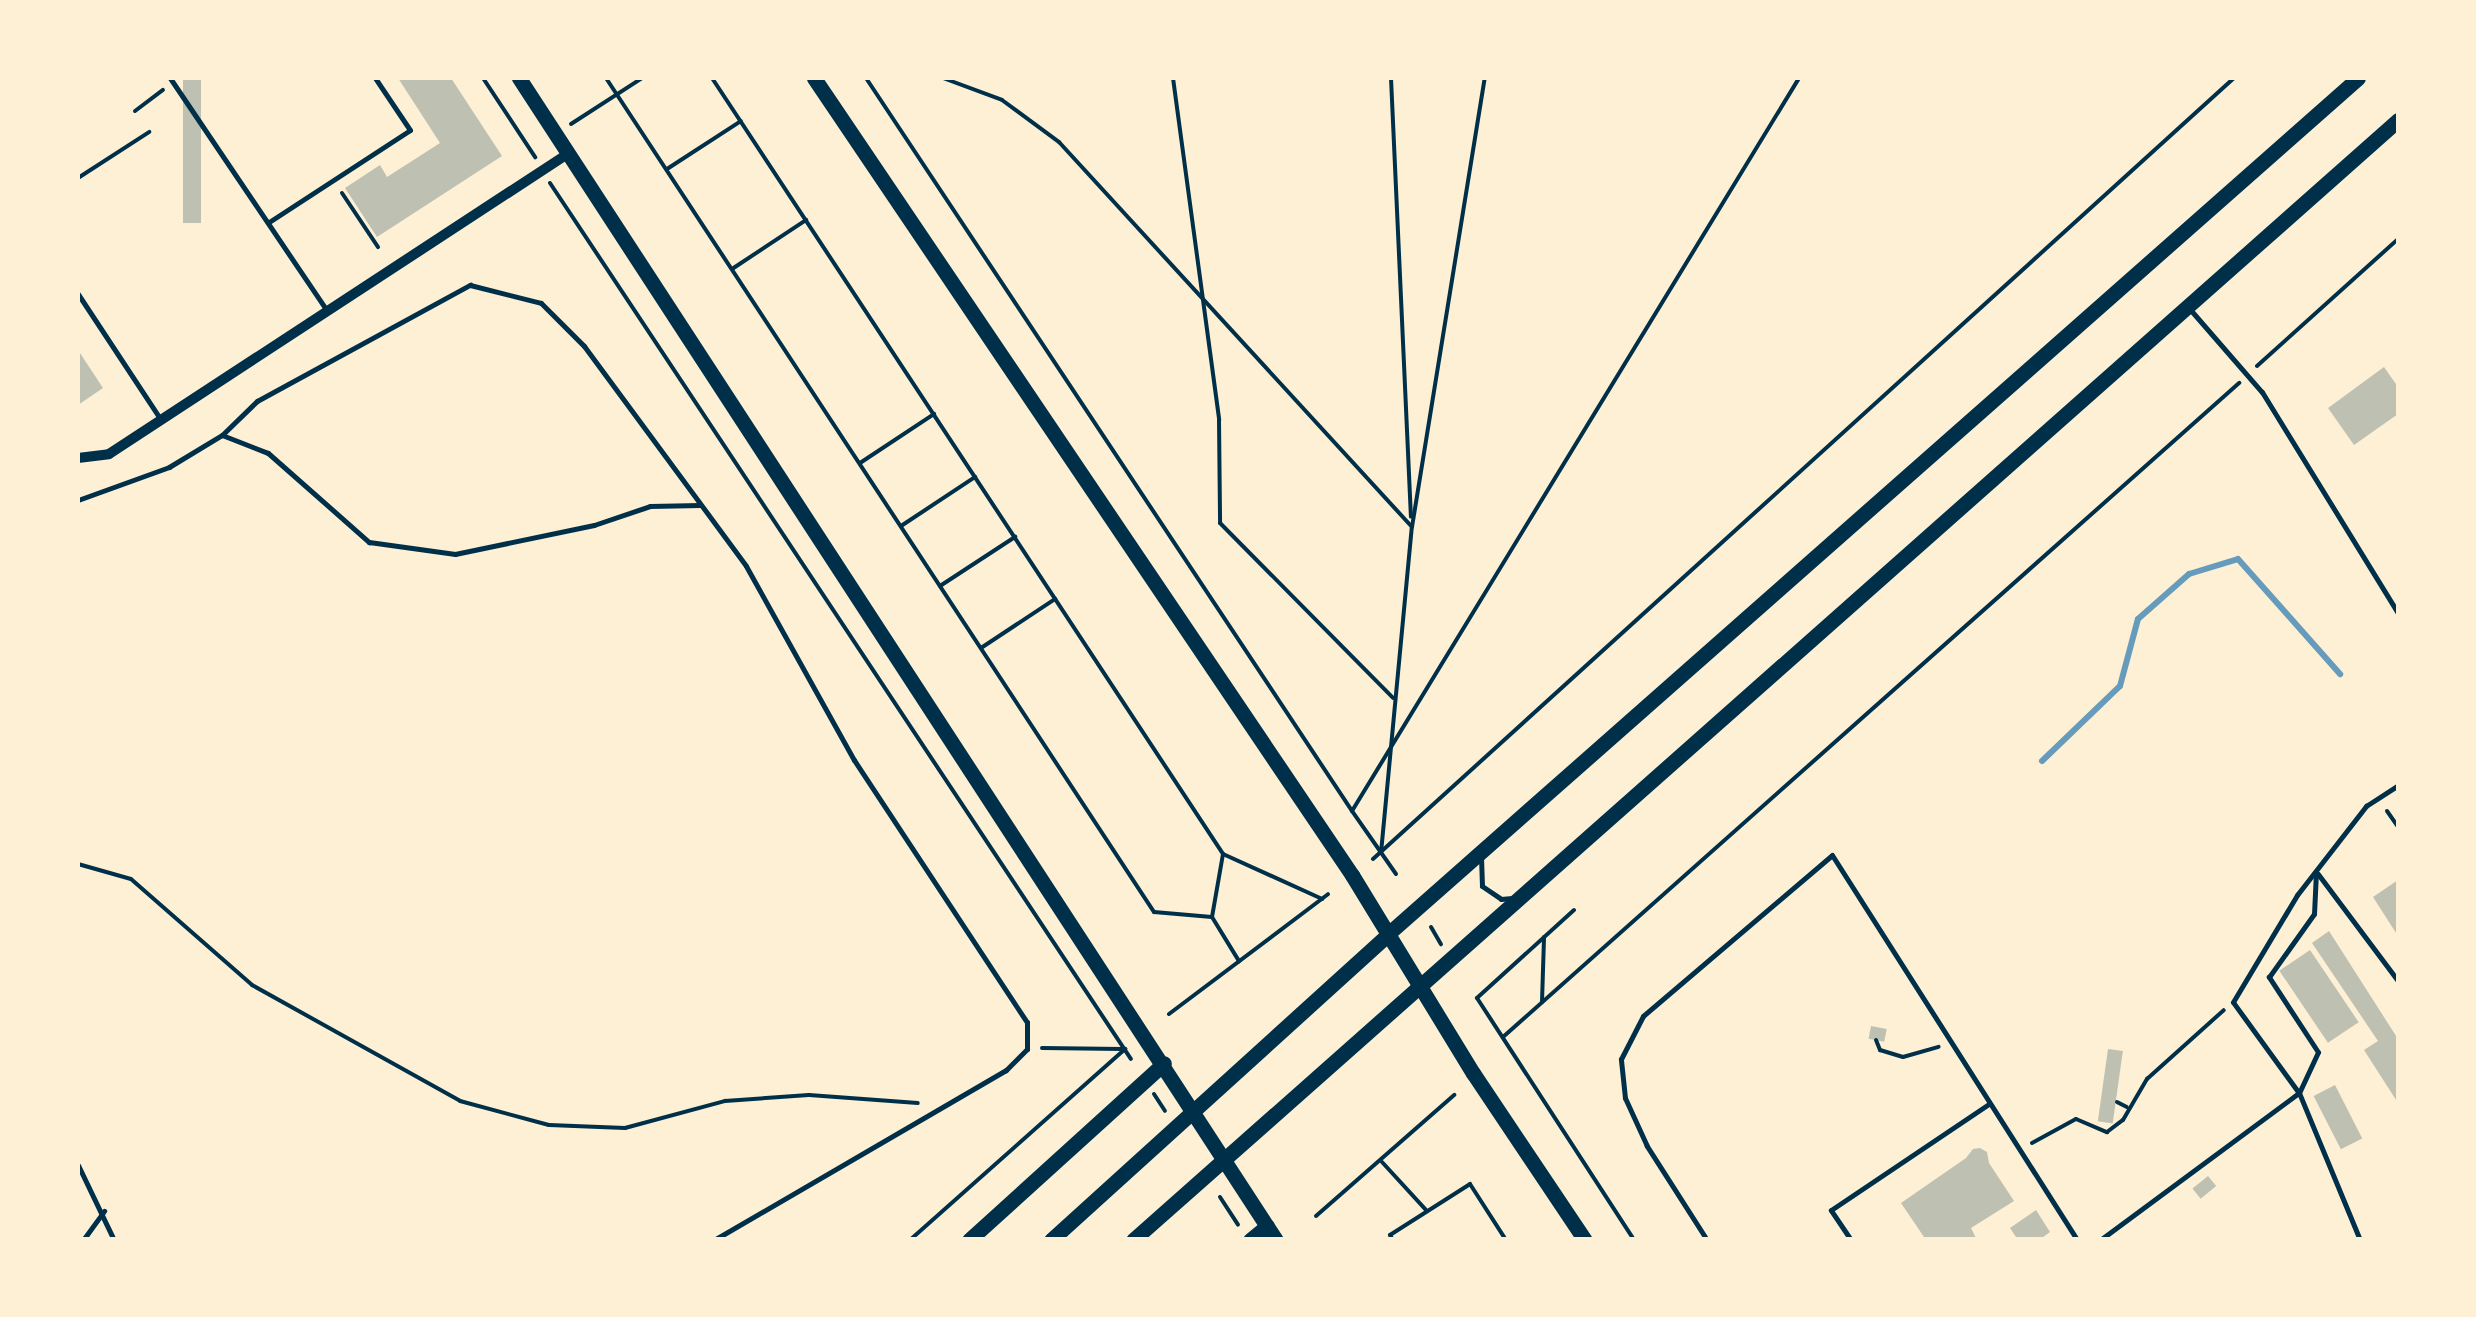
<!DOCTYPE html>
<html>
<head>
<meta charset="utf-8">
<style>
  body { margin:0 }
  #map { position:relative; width:2476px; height:1317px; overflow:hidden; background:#fdf0d5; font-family:"Fira Sans Condensed",sans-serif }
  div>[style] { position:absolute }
  .stream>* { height:6px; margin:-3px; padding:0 3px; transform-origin:3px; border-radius:3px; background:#669bbc }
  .building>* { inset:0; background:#bec0b2; transform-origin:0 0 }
  .path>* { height:4px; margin:-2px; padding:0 2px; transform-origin:2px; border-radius:2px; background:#003049 }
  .service>* { height:5px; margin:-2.5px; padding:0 2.5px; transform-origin:2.5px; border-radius:2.5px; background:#003049 }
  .minor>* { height:10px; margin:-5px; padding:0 5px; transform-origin:5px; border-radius:5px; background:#003049 }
  .secondary>* { height:15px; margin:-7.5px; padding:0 7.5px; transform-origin:7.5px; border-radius:7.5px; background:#003049 }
  .primary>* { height:15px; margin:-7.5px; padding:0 7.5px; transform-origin:7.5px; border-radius:7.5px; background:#003049 }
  span { translate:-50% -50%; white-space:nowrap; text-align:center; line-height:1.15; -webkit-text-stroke:8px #fdf0d5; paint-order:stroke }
  .frame { position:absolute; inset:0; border:80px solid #fdf0d5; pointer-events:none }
</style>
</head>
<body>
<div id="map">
  <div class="stream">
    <div style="left:2042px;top:761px;width:108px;rotate:-43.9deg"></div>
    <div style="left:2120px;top:686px;width:69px;rotate:-75deg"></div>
    <div style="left:2138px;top:619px;width:68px;rotate:-41.4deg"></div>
    <div style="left:2189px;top:574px;width:51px;rotate:-17deg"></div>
    <div style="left:2238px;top:559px;width:154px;rotate:48.4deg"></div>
  </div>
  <div class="building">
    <div style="left:183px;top:78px;width:18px;height:145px"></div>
    <div style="clip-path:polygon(398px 78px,451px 78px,502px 156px,377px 237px,345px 188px,380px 165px,387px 177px,440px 143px)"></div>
    <div style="clip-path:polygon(78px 350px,103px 388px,78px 405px)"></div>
    <div style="clip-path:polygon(2384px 367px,2398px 387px,2398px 414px,2354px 445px,2328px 408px)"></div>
    <div style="clip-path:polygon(2398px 880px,2398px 936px,2373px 897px)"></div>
    <div style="clip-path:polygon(2329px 931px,2398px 1039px,2398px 1103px,2364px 1050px,2378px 1041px,2312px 943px)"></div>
    <div style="left:2310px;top:950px;width:87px;height:37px;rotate:56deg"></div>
    <div style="left:1871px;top:1026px;width:16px;height:13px;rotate:11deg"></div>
    <div style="left:2108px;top:1049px;width:15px;height:73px;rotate:8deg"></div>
    <div style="left:2335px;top:1085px;width:60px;height:24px;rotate:63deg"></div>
    <div style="clip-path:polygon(1980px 1148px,1987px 1152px,1989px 1163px,2014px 1201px,1971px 1228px,1977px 1240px,1926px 1240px,1901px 1203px,1966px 1158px,1973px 1149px)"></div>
    <div style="left:2208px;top:1176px;width:13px;height:20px;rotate:51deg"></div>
    <div style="clip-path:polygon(2036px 1210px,2050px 1232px,2039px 1240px,2018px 1240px,2010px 1228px)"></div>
  </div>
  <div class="path">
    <div style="left:483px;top:78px;width:95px;rotate:56.6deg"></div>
    <div style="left:606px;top:78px;width:998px;rotate:56.69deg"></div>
    <div style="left:1154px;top:912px;width:58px;rotate:4.9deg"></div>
    <div style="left:712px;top:78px;width:929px;rotate:56.63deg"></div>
    <div style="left:1223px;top:854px;width:109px;rotate:24.4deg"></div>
    <div style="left:866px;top:78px;width:879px;rotate:56.45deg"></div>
    <div style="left:943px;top:78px;width:63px;rotate:20.4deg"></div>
    <div style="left:1002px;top:100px;width:71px;rotate:36.4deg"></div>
    <div style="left:1059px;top:142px;width:522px;rotate:47.48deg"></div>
    <div style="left:1173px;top:78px;width:345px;rotate:82.3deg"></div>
    <div style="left:1219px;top:420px;width:103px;rotate:89.4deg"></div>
    <div style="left:1220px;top:523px;width:246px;rotate:45.3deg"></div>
    <div style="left:1391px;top:78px;width:439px;rotate:87.4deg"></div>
    <div style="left:135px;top:111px;width:35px;rotate:-37deg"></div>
    <div style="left:571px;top:124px;width:85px;rotate:-32.9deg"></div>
    <div style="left:667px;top:169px;width:88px;rotate:-33deg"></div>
    <div style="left:78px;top:178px;width:85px;rotate:-32.9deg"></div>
    <div style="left:550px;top:183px;width:1051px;rotate:56.45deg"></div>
    <div style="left:342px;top:193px;width:65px;rotate:56.3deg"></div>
    <div style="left:732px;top:269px;width:89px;rotate:-33.5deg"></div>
    <div style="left:2257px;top:366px;width:190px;rotate:-42deg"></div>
    <div style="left:860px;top:463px;width:89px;rotate:-33.5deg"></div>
    <div style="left:901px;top:526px;width:89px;rotate:-33.5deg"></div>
    <div style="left:940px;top:586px;width:90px;rotate:-33.2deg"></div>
    <div style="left:981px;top:648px;width:89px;rotate:-33.5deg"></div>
    <div style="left:2387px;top:811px;width:19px;rotate:55deg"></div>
    <div style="left:1381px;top:853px;width:327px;rotate:-84.6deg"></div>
    <div style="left:1412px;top:527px;width:455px;rotate:-80.8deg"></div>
    <div style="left:1223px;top:854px;width:64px;rotate:99.9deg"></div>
    <div style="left:1212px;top:917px;width:52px;rotate:58.5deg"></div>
    <div style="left:1373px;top:859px;width:1162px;rotate:-42.21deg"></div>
    <div style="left:78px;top:864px;width:55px;rotate:15.8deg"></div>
    <div style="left:131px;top:879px;width:161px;rotate:41.2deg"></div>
    <div style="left:252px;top:985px;width:238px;rotate:29.1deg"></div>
    <div style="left:460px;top:1101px;width:92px;rotate:15.1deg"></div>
    <div style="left:549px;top:1125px;width:76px;rotate:2.3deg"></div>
    <div style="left:625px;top:1128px;width:104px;rotate:-15.1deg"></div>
    <div style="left:725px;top:1101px;width:84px;rotate:-4.1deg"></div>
    <div style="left:809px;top:1095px;width:109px;rotate:4.2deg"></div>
    <div style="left:1396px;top:874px;width:77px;rotate:-124.9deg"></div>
    <div style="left:1352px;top:811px;width:859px;rotate:-58.62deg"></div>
    <div style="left:1574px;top:910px;width:131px;rotate:137.8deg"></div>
    <div style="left:1477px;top:998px;width:288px;rotate:57deg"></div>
    <div style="left:1431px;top:927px;width:20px;rotate:60deg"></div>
    <div style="left:1542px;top:1002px;width:65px;rotate:-88.2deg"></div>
    <div style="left:1169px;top:1014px;width:199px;rotate:-37deg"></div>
    <div style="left:1503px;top:1037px;width:985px;rotate:-41.62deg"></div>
    <div style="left:1876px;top:1040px;width:11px;rotate:68deg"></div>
    <div style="left:1880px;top:1050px;width:24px;rotate:17deg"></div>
    <div style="left:1903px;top:1057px;width:37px;rotate:-16deg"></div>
    <div style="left:1042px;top:1048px;width:80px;rotate:0.7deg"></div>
    <div style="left:1154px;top:1094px;width:20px;rotate:57deg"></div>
    <div style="left:2117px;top:1102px;width:11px;rotate:27deg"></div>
    <div style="left:2032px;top:1143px;width:50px;rotate:-28.6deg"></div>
    <div style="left:2076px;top:1119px;width:34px;rotate:23deg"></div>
    <div style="left:2107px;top:1132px;width:20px;rotate:-37deg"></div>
    <div style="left:2123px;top:1120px;width:48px;rotate:-59.7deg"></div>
    <div style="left:2147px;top:1079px;width:103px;rotate:-41.9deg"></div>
    <div style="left:1382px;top:1162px;width:65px;rotate:47.5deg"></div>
    <div style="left:1220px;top:1197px;width:33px;rotate:57deg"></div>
    <div style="left:1316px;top:1216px;width:184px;rotate:-41.2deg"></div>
    <div style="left:910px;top:1240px;width:288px;rotate:-41.6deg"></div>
    <div style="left:1393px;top:1240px;width:6px;rotate:-121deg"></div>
    <div style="left:1390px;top:1235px;width:95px;rotate:-32.5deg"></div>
    <div style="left:1470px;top:1184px;width:67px;rotate:57.3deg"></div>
  </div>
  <div class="service">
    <div style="left:170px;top:78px;width:281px;rotate:56deg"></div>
    <div style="left:269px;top:222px;width:168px;rotate:-33.1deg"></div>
    <div style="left:410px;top:130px;width:63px;rotate:-123.9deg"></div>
    <div style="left:78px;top:294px;width:151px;rotate:56.6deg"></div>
    <div style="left:2188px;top:307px;width:113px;rotate:49deg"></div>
    <div style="left:2262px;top:392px;width:259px;rotate:58.4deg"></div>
    <div style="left:222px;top:435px;width:49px;rotate:21.4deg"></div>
    <div style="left:268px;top:453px;width:135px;rotate:41.4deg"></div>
    <div style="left:369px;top:542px;width:87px;rotate:7.9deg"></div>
    <div style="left:455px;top:554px;width:142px;rotate:-11.8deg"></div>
    <div style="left:594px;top:525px;width:59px;rotate:-18.7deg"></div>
    <div style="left:650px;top:506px;width:50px;rotate:-1.1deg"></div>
    <div style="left:78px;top:500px;width:97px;rotate:-19.9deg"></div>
    <div style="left:169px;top:467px;width:62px;rotate:-31.1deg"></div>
    <div style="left:222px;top:435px;width:49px;rotate:-44.2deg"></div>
    <div style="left:257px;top:401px;width:243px;rotate:-28.6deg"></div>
    <div style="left:470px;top:285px;width:73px;rotate:14.2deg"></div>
    <div style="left:541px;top:303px;width:61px;rotate:45deg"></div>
    <div style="left:584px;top:346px;width:273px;rotate:53.6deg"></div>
    <div style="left:746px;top:566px;width:222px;rotate:60.9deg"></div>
    <div style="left:854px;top:760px;width:314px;rotate:56.6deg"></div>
    <div style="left:1027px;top:1022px;width:27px;rotate:90deg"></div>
    <div style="left:1027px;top:1049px;width:30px;rotate:135deg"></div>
    <div style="left:1006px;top:1070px;width:338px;rotate:149.8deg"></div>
    <div style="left:1481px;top:857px;width:29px;rotate:88deg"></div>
    <div style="left:1482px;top:886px;width:23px;rotate:34deg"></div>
    <div style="left:1501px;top:899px;width:11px;rotate:-5deg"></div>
    <div style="left:2318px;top:874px;width:134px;rotate:53.2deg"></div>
    <div style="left:78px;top:1165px;width:83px;rotate:64.4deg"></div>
    <div style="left:83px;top:1240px;width:36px;rotate:-54deg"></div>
    <div style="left:1707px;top:1240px;width:112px;rotate:-122.6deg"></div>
    <div style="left:1647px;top:1146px;width:53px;rotate:-114.6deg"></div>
    <div style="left:1625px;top:1098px;width:39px;rotate:-96deg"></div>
    <div style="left:1621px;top:1059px;width:48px;rotate:-62.9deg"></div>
    <div style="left:1643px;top:1016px;width:248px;rotate:-40.4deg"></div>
    <div style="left:1832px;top:855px;width:456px;rotate:57.5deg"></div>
    <div style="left:1851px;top:1240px;width:36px;rotate:-124deg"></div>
    <div style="left:1831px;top:1210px;width:190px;rotate:-33.9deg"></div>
    <div style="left:2100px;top:1240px;width:247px;rotate:-36.5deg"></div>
    <div style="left:2299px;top:1093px;width:45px;rotate:-65.1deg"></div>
    <div style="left:2318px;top:1052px;width:90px;rotate:-123.2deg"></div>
    <div style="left:2269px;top:977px;width:77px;rotate:-54.5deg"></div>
    <div style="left:2314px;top:914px;width:42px;rotate:-87.3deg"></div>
    <div style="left:2360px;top:1240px;width:159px;rotate:-112.5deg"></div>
    <div style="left:2299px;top:1093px;width:112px;rotate:-126deg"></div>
    <div style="left:2233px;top:1002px;width:125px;rotate:-59.1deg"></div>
    <div style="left:2297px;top:895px;width:113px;rotate:-52.2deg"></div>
    <div style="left:2366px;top:806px;width:38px;rotate:-33deg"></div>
  </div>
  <div class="minor">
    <div style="left:78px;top:458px;width:31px;rotate:-7deg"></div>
    <div style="left:109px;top:454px;width:550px;rotate:-33.2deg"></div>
  </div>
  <div class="secondary">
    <div style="left:519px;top:78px;width:1387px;rotate:56.92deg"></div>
    <div style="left:814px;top:78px;width:962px;rotate:55.98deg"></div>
    <div style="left:1352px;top:875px;width:232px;rotate:58.6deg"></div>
    <div style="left:1473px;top:1073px;width:201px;rotate:56.2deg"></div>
    <div style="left:969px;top:1240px;width:263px;rotate:-42.2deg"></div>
    <div style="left:1250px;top:1240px;width:22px;rotate:-39deg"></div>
  </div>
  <div class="primary">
    <div style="left:1051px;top:1240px;width:457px;rotate:-42.2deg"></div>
    <div style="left:1389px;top:933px;width:1292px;rotate:-41.42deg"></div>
    <div style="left:1133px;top:1240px;width:1690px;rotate:-41.52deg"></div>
  </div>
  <div class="frame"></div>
</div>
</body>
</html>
